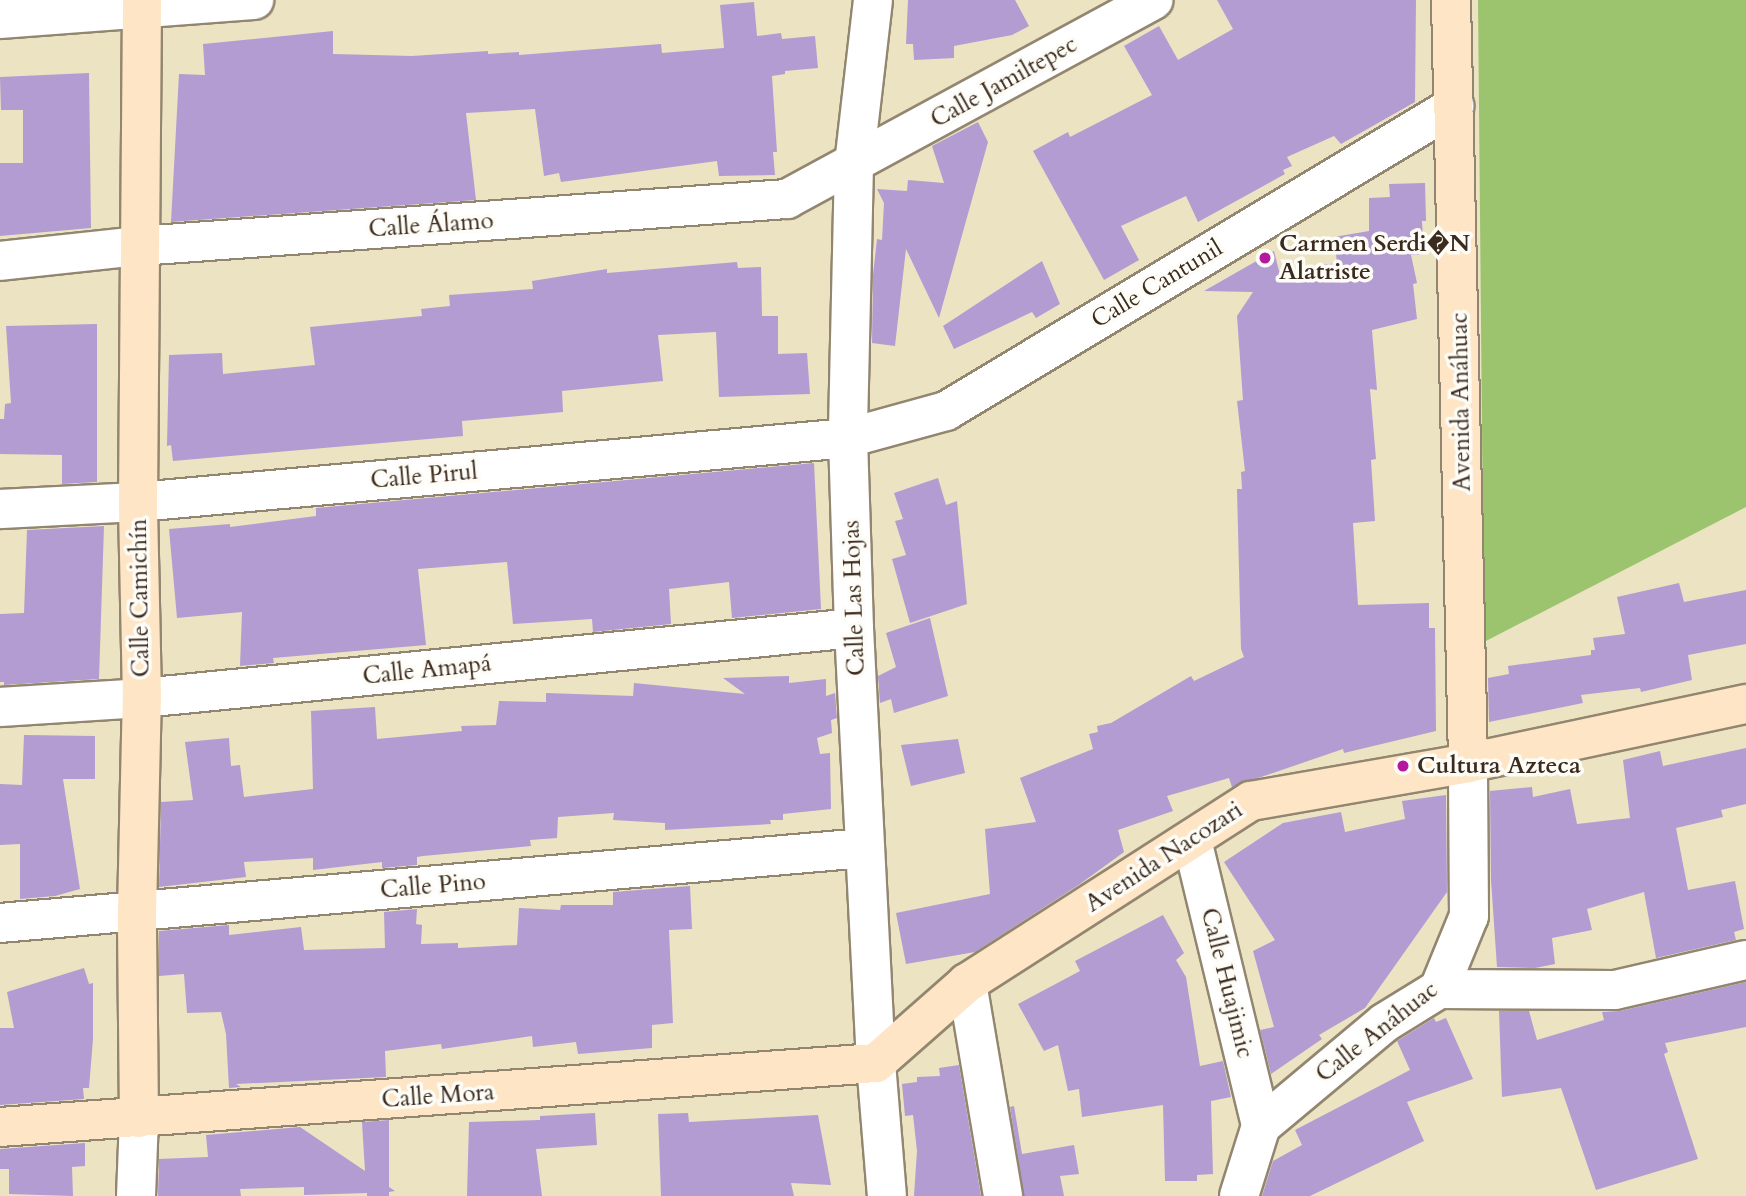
<!DOCTYPE html>
<html>
<head>
<meta charset="utf-8">
<style>
  body { margin:0 }
  #map { position:relative; width:1746px; height:1196px; overflow:hidden; background:#ebe3c2; font-family:Cardo,serif }
  div>[style] { position:absolute }
  .green>* { inset:0; background:#9cc36e }
  .building>* { inset:0; background:#b29cd2 }
  .roads { filter:drop-shadow(2px 0 #938670) drop-shadow(-2px 0 #938670) drop-shadow(0 2px #938670) drop-shadow(0 -2px #938670) }
  .street>* { height:38px; margin:-19px; padding:0 19px; transform-origin:19px; border-radius:19px; background:#fff }
  .secondary>* { height:38px; margin:-19px; padding:0 19px; transform-origin:19px; border-radius:19px; background:#fde5c5 }
  .dots>* { width:19px; height:19px; translate:-50% -50%; box-sizing:border-box; border:4px solid #fdfcf7; border-radius:50% }
  span { translate:-50% -50%; white-space:nowrap; text-align:center; line-height:1.15; -webkit-text-stroke:7px #fdfcf7; paint-order:stroke }
  .street-label { font-size:24px; color:#3b2a1e }
  .poi-label { font-size:24px; color:#3b2a1e; font-weight:700 }
  .left { translate:0 -50%; text-align:left }
</style>
</head>
<body>
<div id="map">
  <div class="green">
    <div style="clip-path:polygon(1478px 0,1746px 0,1746px 507px,1484px 642px)"></div>
  </div>
  <div class="building">
    <div style="clip-path:polygon(908px 0,1015px 0,1029px 26px,1012px 35px,954px 46px,954px 58px,914px 60px,913px 44px,906px 44px)"></div>
    <div style="clip-path:polygon(1217px 0,1416px 0,1415px 102px,1341px 144px,1334px 136px,1287px 157px,1292px 166px,1283px 170px,1285px 174px,1198px 222px,1186px 196px,1121px 226px,1139px 260px,1104px 280px,1033px 151px,1068px 132px,1070px 137px,1152px 95px,1124px 46px,1159px 26px,1178px 60px,1233px 29px)"></div>
    <div style="clip-path:polygon(754px 2px,757px 36px,781px 33px,782px 39px,815px 36px,818px 68px,785px 71px,785px 74px,772px 76px,777px 152px,773px 152px,775px 175px,719px 176px,717px 161px,561px 182px,559px 173px,544px 176px,535px 109px,466px 113px,476px 200px,171px 222px,179px 74px,205px 75px,203px 44px,333px 31px,333px 54px,412px 56px,488px 51px,488px 54px,519px 52px,519px 55px,661px 44px,662px 53px,724px 48px,720px 5px)"></div>
    <div style="clip-path:polygon(89px 73px,91px 228px,0 236px,0 163px,23px 163px,23px 110px,1px 110px,0 77px)"></div>
    <div style="clip-path:polygon(978px 122px,988px 142px,939px 318px,906px 249px,895px 346px,872px 343px,873px 275px,877px 239px,882px 240px,884px 203px,877px 189px,907px 191px,908px 180px,944px 183px,932px 146px)"></div>
    <div style="clip-path:polygon(1425px 183px,1426px 221px,1422px 221px,1424px 254px,1411px 255px,1417px 283px,1413px 284px,1417px 319px,1372px 330px,1377px 390px,1370px 389px,1376px 459px,1371px 460px,1375px 521px,1353px 523px,1358px 605px,1429px 603px,1429px 628px,1435px 628px,1436px 731px,1344px 753px,1343px 749px,1232px 787px,1229px 778px,1167px 796px,1173px 811px,1118px 830px,1124px 852px,1080px 884px,975px 952px,906px 964px,896px 913px,990px 894px,985px 829px,1036px 822px,1020px 778px,1093px 749px,1089px 734px,1098px 732px,1097px 726px,1111px 723px,1191px 676px,1194px 681px,1244px 657px,1241px 649px,1237px 489px,1242px 489px,1241px 472px,1245px 471px,1237px 401px,1243px 400px,1237px 316px,1253px 292px,1204px 291px,1274px 251px,1279px 271px,1337px 263px,1334px 237px,1369px 231px,1369px 198px,1390px 197px,1389px 184px)"></div>
    <div style="clip-path:polygon(1042px 261px,1060px 304px,1036px 318px,1032px 312px,954px 349px,943px 326px)"></div>
    <div style="clip-path:polygon(737px 262px,738px 268px,761px 267px,762px 316px,778px 316px,778px 354px,807px 353px,810px 394px,719px 397px,716px 332px,658px 335px,663px 381px,562px 391px,563px 412px,462px 421px,463px 436px,173px 461px,171px 445px,167px 446px,169px 355px,222px 353px,223px 374px,315px 365px,310px 327px,422px 316px,421px 309px,450px 306px,449px 295px,533px 289px,532px 281px,607px 269px,607px 273px)"></div>
    <div style="clip-path:polygon(97px 324px,97px 482px,62px 484px,62px 455px,0 454px,0 419px,4px 419px,5px 404px,11px 403px,6px 326px)"></div>
    <div style="clip-path:polygon(814px 463px,821px 609px,732px 618px,729px 582px,669px 589px,671px 624px,593px 632px,592px 619px,513px 624px,507px 562px,418px 569px,426px 645px,273px 658px,274px 663px,240px 666px,242px 612px,177px 618px,169px 529px,230px 524px,230px 527px,316px 516px,316px 508px)"></div>
    <div style="clip-path:polygon(938px 478px,946px 505px,957px 501px,967px 604px,910px 623px,892px 559px,906px 555px,895px 521px,903px 519px,894px 493px)"></div>
    <div style="clip-path:polygon(104px 526px,99px 679px,4px 685px,4px 682px,0 682px,0 614px,24px 613px,27px 530px)"></div>
    <div style="clip-path:polygon(1679px 583px,1684px 602px,1746px 590px,1746px 644px,1688px 655px,1692px 680px,1641px 692px,1640px 688px,1581px 695px,1583px 703px,1489px 722px,1488px 678px,1509px 674px,1508px 666px,1591px 655px,1591px 650px,1595px 650px,1593px 638px,1625px 634px,1617px 597px)"></div>
    <div style="clip-path:polygon(930px 618px,948px 696px,894px 713px,891px 699px,880px 703px,878px 676px,896px 667px,886px 633px)"></div>
    <div style="clip-path:polygon(789px 676px,789px 683px,826px 679px,826px 696px,835px 693px,837px 718px,831px 720px,832px 733px,817px 738px,820px 754px,830px 753px,831px 809px,783px 814px,783px 820px,770px 820px,771px 824px,665px 830px,665px 823px,613px 820px,614px 813px,558px 817px,557px 838px,530px 840px,531px 846px,423px 856px,417px 857px,417px 865px,382px 868px,382px 862px,313px 870px,313px 858px,244px 862px,246px 877px,159px 887px,161px 802px,193px 800px,185px 742px,229px 738px,231px 766px,240px 765px,244px 797px,313px 789px,311px 711px,375px 707px,377px 739px,462px 731px,461px 726px,496px 725px,499px 701px,546px 702px,546px 693px,633px 696px,634px 683px,745px 694px,723px 678px)"></div>
    <div style="clip-path:polygon(24px 735px,95px 736px,95px 779px,63px 779px,80px 889px,55px 896px,20px 899px,20px 844px,0 845px,0 784px,22px 785px)"></div>
    <div style="clip-path:polygon(958px 739px,965px 773px,911px 786px,901px 745px)"></div>
    <div style="clip-path:polygon(1746px 748px,1746px 804px,1721px 810px,1723px 817px,1676px 828px,1688px 890px,1735px 881px,1744px 929px,1734px 932px,1736px 940px,1656px 958px,1644px 892px,1587px 909px,1592px 930px,1552px 938px,1555px 964px,1535px 968px,1497px 967px,1491px 880px,1490px 791px,1532px 787px,1533px 797px,1570px 789px,1577px 824px,1630px 818px,1623px 760px,1660px 751px,1663px 766px)"></div>
    <div style="clip-path:polygon(1446px 795px,1447px 892px,1365px 1008px,1319px 1035px,1322px 1039px,1271px 1074px,1260px 1030px,1274px 1027px,1253px 951px,1275px 940px,1224px 862px,1283px 823px,1341px 812px,1345px 832px,1405px 819px,1402px 801px)"></div>
    <div style="clip-path:polygon(690px 886px,692px 929px,669px 930px,673px 1023px,652px 1025px,652px 1048px,578px 1054px,576px 1042px,533px 1047px,532px 1036px,442px 1049px,441px 1044px,385px 1051px,386px 1077px,236px 1084px,241px 1087px,229px 1088px,226px 1034px,221px 1012px,187px 1013px,184px 974px,159px 976px,159px 931px,229px 925px,229px 935px,301px 927px,304px 950px,385px 948px,384px 912px,417px 909px,416px 924px,422px 925px,421px 944px,458px 943px,458px 948px,517px 945px,519px 908px,560px 910px,561px 905px,613px 905px,613px 892px)"></div>
    <div style="clip-path:polygon(1163px 915px,1184px 953px,1176px 960px,1186px 977px,1200px 1066px,1223px 1061px,1231px 1097px,1211px 1101px,1213px 1174px,1197px 1175px,1197px 1181px,1165px 1181px,1163px 1105px,1082px 1117px,1079px 1089px,1068px 1091px,1058px 1045px,1044px 1051px,1018px 1004px,1080px 971px,1075px 961px)"></div>
    <div style="clip-path:polygon(84px 968px,89px 984px,93px 983px,93px 1039px,89px 1088px,83px 1088px,84px 1099px,0 1105px,0 1028px,14px 1028px,7px 992px)"></div>
    <div style="clip-path:polygon(1746px 982px,1746px 1027px,1665px 1043px,1668px 1052px,1664px 1054px,1698px 1159px,1596px 1190px,1561px 1088px,1502px 1097px,1499px 1011px,1529px 1011px,1537px 1040px,1604px 1020px,1602px 1012px,1620px 1011px)"></div>
    <div style="clip-path:polygon(1434px 1018px,1436px 1022px,1446px 1018px,1473px 1079px,1407px 1102px,1424px 1141px,1310px 1196px,1262px 1196px,1273px 1161px,1302px 1145px,1295px 1130px,1410px 1070px,1397px 1041px)"></div>
    <div style="clip-path:polygon(959px 1065px,981px 1196px,914px 1196px,917px 1151px,913px 1115px,905px 1116px,902px 1084px,917px 1082px,917px 1077px,940px 1076px,939px 1068px)"></div>
    <div style="clip-path:polygon(1014px 1106px,1022px 1154px,1074px 1145px,1079px 1174px,1060px 1176px,1064px 1196px,1024px 1196px,1010px 1107px)"></div>
    <div style="clip-path:polygon(595px 1113px,597px 1145px,536px 1149px,542px 1196px,467px 1196px,469px 1122px,540px 1120px,540px 1116px)"></div>
    <div style="clip-path:polygon(688px 1113px,689px 1122px,818px 1115px,831px 1185px,791px 1183px,794px 1196px,661px 1196px,658px 1114px)"></div>
    <div style="clip-path:polygon(389px 1120px,389px 1187px,395px 1191px,389px 1192px,389px 1196px,367px 1196px,367px 1193px,304px 1195px,304px 1187px,240px 1189px,241px 1196px,158px 1196px,159px 1159px,208px 1157px,206px 1135px,300px 1127px,365px 1171px,362px 1122px)"></div>
    <div style="clip-path:polygon(85px 1143px,85px 1166px,72px 1167px,73px 1196px,9px 1194px,9px 1169px,0 1169px,0 1149px)"></div>
  </div>
  <div class="roads">
    <div class="street">
      <div style="left:873px;top:0;width:165px;rotate:96.6deg"></div>
      <div style="left:854px;top:164px;width:274px;rotate:91.3deg"></div>
      <div style="left:848px;top:438px;width:190px;rotate:88.2deg"></div>
      <div style="left:854px;top:628px;width:436px;rotate:87.1deg"></div>
      <div style="left:876px;top:1063px;width:133px;rotate:85.3deg"></div>
      <div style="left:0;top:19px;width:255px;rotate:-4.3deg"></div>
      <div style="left:0;top:261px;width:140px;rotate:-6.2deg"></div>
      <div style="left:139px;top:246px;width:650px;rotate:-4.15deg"></div>
      <div style="left:787px;top:199px;width:417px;rotate:-28.5deg"></div>
      <div style="left:0;top:509px;width:138px;rotate:-2.9deg"></div>
      <div style="left:138px;top:502px;width:713px;rotate:-5.15deg"></div>
      <div style="left:848px;top:438px;width:102px;rotate:-15.4deg"></div>
      <div style="left:946px;top:411px;width:593px;rotate:-30.98deg"></div>
      <div style="left:0;top:707px;width:142px;rotate:-3.6deg"></div>
      <div style="left:142px;top:698px;width:715px;rotate:-5.61deg"></div>
      <div style="left:1192px;top:840px;width:294px;rotate:76.4deg"></div>
      <div style="left:0;top:923px;width:868px;rotate:-4.96deg"></div>
      <div style="left:967px;top:983px;width:216px;rotate:80.4deg"></div>
      <div style="left:1439px;top:989px;width:176px;rotate:0.3deg"></div>
      <div style="left:1615px;top:990px;width:134px;rotate:-12.9deg"></div>
      <div style="left:136px;top:1196px;width:78px;rotate:-87.8deg"></div>
      <div style="left:1239px;top:1196px;width:73px;rotate:-72.6deg"></div>
      <div style="left:1261px;top:1126px;width:160px;rotate:-39.9deg"></div>
      <div style="left:1384px;top:1023px;width:65px;rotate:-31.7deg"></div>
      <div style="left:1439px;top:989px;width:79px;rotate:-67.7deg"></div>
      <div style="left:1469px;top:916px;width:153px;rotate:-90.4deg"></div>
    </div>
    <div class="secondary">
      <div style="left:1451px;top:0;width:763px;rotate:88.72deg"></div>
      <div style="left:139px;top:1118px;width:206px;rotate:-90.6deg"></div>
      <div style="left:137px;top:912px;width:214px;rotate:-88.7deg"></div>
      <div style="left:142px;top:698px;width:196px;rotate:-91.2deg"></div>
      <div style="left:138px;top:502px;width:502px;rotate:-89.54deg"></div>
      <div style="left:0;top:1127px;width:878px;rotate:-4.18deg"></div>
      <div style="left:876px;top:1063px;width:121px;rotate:-41.3deg"></div>
      <div style="left:967px;top:983px;width:337px;rotate:-32.7deg"></div>
      <div style="left:1251px;top:801px;width:220px;rotate:-9.9deg"></div>
      <div style="left:1468px;top:763px;width:284px;rotate:-12deg"></div>
    </div>
  </div>
  <div class="dots">
    <div style="left:1265px;top:258px;background:#b5179e"></div>
    <div style="left:1403px;top:766px;background:#b5179e"></div>
  </div>
  <div class="street-label">
    <span style="left:1004px;top:82px;rotate:-29deg">Calle Jamiltepec</span>
    <span style="left:431px;top:225px;rotate:-4deg">Calle Álamo</span>
    <span style="left:1157px;top:284px;rotate:-31deg">Calle Cantunil</span>
    <span style="left:1461px;top:402px;rotate:-91deg">Avenida Anáhuac</span>
    <span style="left:424px;top:476px;rotate:-5deg">Calle Pirul</span>
    <span style="left:140px;top:598px;rotate:-91deg">Calle Camichín</span>
    <span style="left:854px;top:598px;rotate:-92deg">Calle Las Hojas</span>
    <span style="left:427px;top:670px;rotate:-6deg">Calle Amapá</span>
    <span style="left:1164px;top:857px;rotate:-33deg">Avenida Nacozari</span>
    <span style="left:433px;top:886px;rotate:-5deg">Calle Pino</span>
    <span style="left:1227px;top:983px;rotate:76deg">Calle Huajimic</span>
    <span style="left:1377px;top:1032px;rotate:-38deg">Calle Anáhuac</span>
    <span style="left:438px;top:1096px;rotate:-4deg">Calle Mora</span>
  </div>
  <div class="poi-label">
    <span class="left" style="left:1279px;top:258px">Carmen Serdi�N<br>Alatriste</span>
    <span class="left" style="left:1417px;top:766px">Cultura Azteca</span>
  </div>
</div>
</body>
</html>
